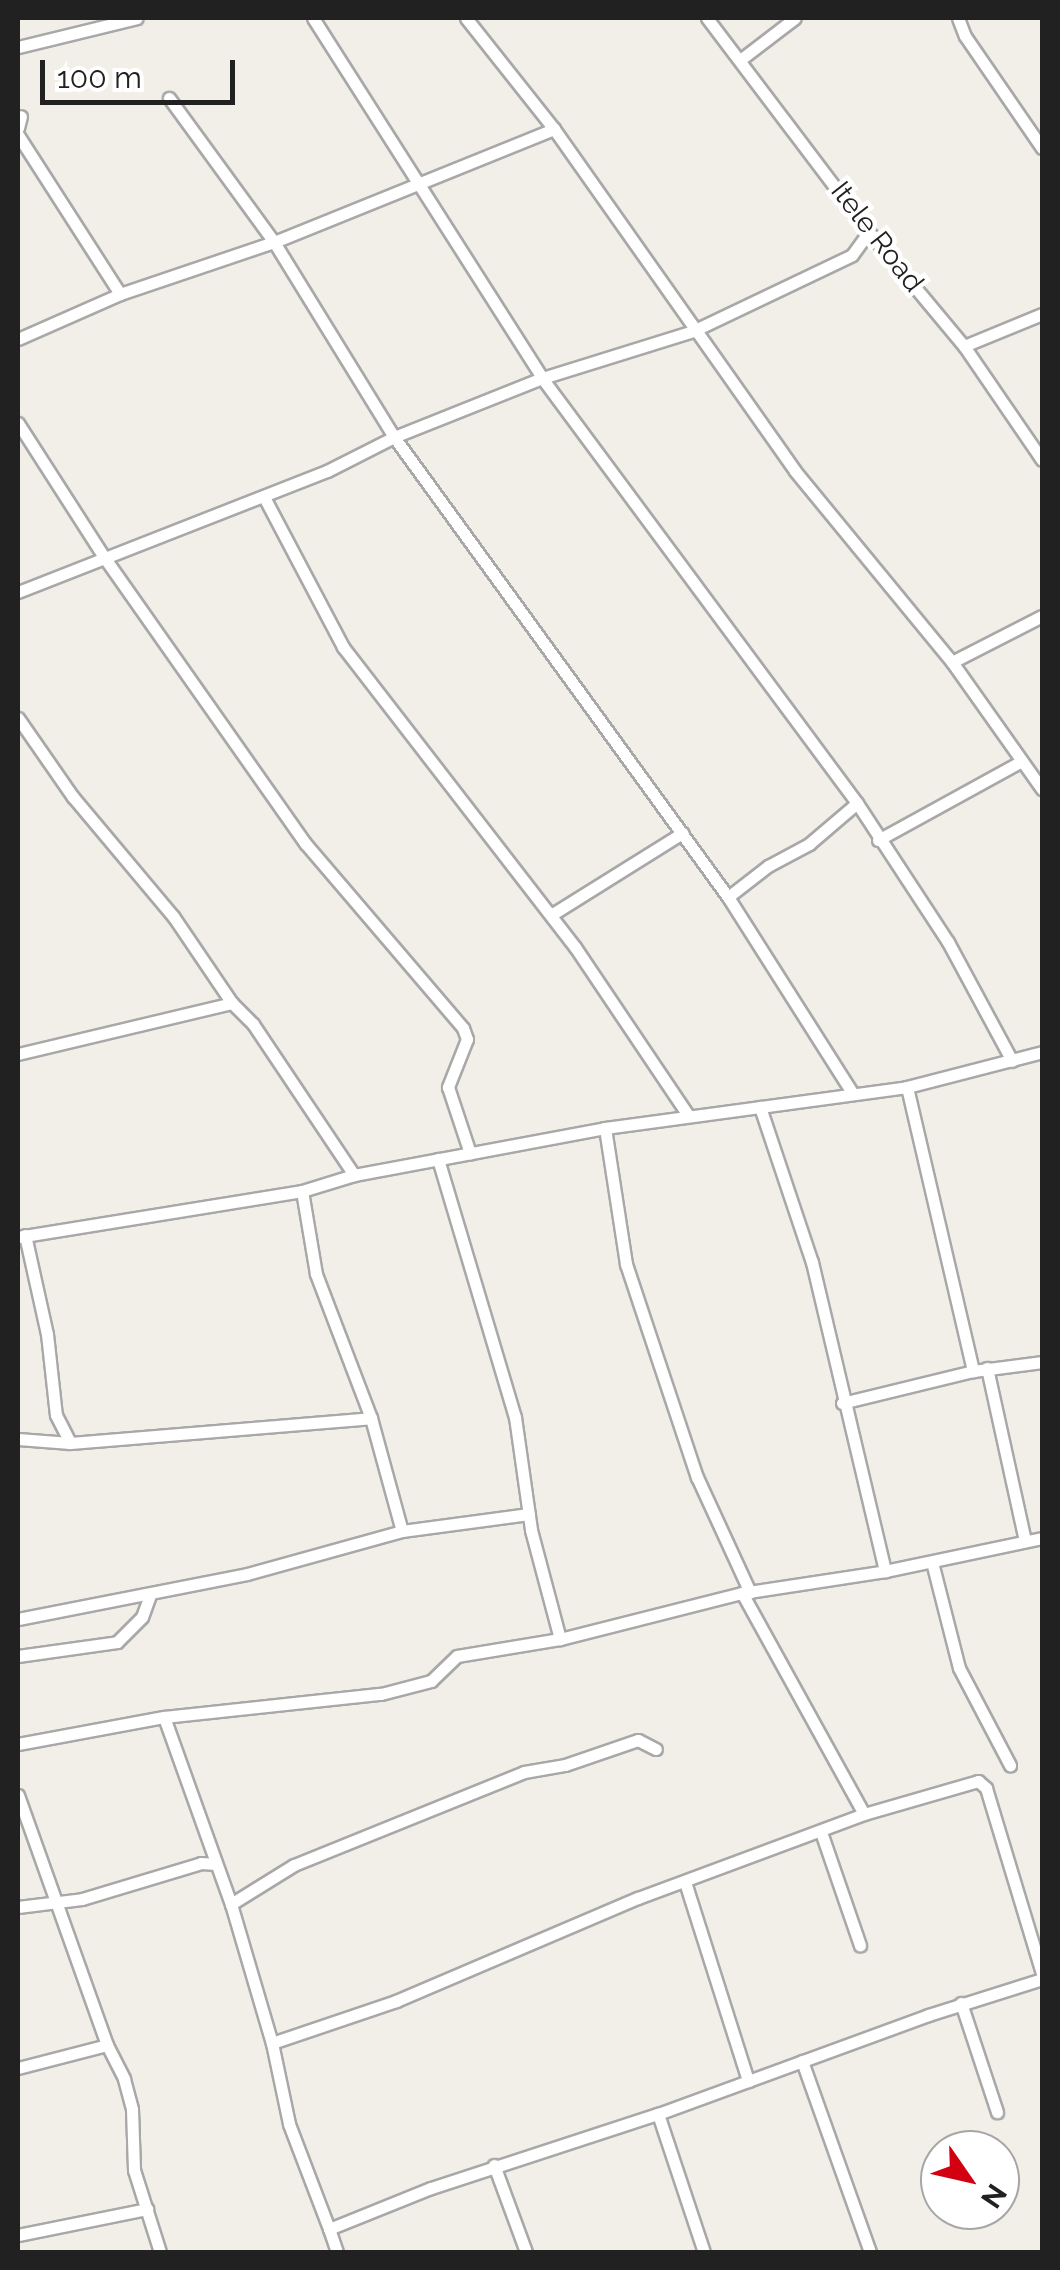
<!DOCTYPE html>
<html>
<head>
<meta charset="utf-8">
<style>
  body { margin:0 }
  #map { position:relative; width:1060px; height:2270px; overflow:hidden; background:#f2eee8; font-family:Raleway,sans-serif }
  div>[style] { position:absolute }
  .roads { filter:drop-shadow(2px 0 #a8a8a8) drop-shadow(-2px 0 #a8a8a8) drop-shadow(0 2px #a8a8a8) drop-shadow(0 -2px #a8a8a8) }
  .street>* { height:11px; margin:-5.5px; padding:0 5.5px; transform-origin:5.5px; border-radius:5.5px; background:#fff }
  span { translate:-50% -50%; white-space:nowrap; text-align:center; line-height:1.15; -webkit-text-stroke:9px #fff; paint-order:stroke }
  .street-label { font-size:28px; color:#212121 }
  .frame { position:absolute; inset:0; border:20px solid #212121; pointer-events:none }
  .north { position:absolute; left:920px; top:2130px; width:100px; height:100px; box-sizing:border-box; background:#fff; border:2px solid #a6a6a6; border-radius:50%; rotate:124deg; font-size:28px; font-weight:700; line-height:40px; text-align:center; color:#212121 }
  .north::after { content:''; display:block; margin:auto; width:35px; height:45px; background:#d30011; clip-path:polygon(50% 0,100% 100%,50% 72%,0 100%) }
  .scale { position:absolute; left:40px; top:60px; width:195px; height:45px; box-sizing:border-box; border:5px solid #212121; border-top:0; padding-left:12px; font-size:30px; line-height:35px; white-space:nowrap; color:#212121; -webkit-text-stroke:8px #fff; paint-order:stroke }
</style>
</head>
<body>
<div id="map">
  <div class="roads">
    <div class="street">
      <div style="left:313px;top:18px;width:427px;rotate:57.5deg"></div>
      <div style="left:542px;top:378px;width:529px;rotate:53.46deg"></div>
      <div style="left:857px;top:803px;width:166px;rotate:56.8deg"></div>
      <div style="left:948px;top:942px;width:135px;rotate:61.7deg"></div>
      <div style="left:466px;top:18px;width:142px;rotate:51.6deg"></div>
      <div style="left:554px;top:129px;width:418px;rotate:54.8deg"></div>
      <div style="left:795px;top:471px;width:247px;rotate:50.6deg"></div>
      <div style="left:952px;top:662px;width:156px;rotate:54.7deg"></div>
      <div style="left:707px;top:18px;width:268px;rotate:52.9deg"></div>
      <div style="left:869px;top:232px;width:148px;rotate:50.2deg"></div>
      <div style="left:964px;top:346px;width:138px;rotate:55.6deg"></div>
      <div style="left:958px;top:18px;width:19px;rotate:69deg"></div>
      <div style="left:965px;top:36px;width:136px;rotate:55.5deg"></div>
      <div style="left:18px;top:47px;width:122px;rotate:-13.7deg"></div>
      <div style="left:740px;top:60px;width:69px;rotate:-37.4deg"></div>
      <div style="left:169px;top:98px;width:178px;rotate:53.9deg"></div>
      <div style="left:274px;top:242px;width:229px;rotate:58.4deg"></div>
      <div style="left:394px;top:437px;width:568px;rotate:54.02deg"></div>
      <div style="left:728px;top:897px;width:233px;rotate:57.6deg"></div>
      <div style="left:18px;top:128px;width:12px;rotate:-76deg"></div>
      <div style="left:18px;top:135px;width:189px;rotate:57.3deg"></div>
      <div style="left:18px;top:339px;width:111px;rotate:-23.8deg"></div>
      <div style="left:120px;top:294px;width:163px;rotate:-18.7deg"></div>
      <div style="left:274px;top:242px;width:302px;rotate:-22deg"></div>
      <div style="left:964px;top:346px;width:84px;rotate:-22.3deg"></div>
      <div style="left:18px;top:423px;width:159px;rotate:57.3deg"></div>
      <div style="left:104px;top:557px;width:350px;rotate:54.9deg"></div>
      <div style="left:305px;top:843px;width:243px;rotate:49.5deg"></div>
      <div style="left:463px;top:1028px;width:12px;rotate:70deg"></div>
      <div style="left:467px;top:1039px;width:52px;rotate:111.6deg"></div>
      <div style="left:448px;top:1087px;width:70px;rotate:71.6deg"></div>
      <div style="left:264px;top:497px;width:170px;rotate:62.2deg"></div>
      <div style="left:343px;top:647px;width:379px;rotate:52.3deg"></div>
      <div style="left:575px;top:947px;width:202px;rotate:56.1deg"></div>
      <div style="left:18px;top:592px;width:332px;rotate:-21.4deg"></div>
      <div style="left:327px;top:471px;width:75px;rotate:-26.9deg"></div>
      <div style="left:394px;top:437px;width:159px;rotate:-21.7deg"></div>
      <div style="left:542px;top:378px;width:158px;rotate:-17.3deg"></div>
      <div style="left:693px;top:331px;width:176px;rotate:-25.5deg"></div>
      <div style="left:852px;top:255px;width:29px;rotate:-54deg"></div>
      <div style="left:952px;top:662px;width:101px;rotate:-27.1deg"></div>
      <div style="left:18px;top:718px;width:96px;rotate:55.2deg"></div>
      <div style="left:73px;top:797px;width:155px;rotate:50deg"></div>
      <div style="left:173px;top:916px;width:105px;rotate:55.9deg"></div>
      <div style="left:232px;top:1003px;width:30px;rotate:45deg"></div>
      <div style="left:253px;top:1024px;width:182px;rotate:56.2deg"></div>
      <div style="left:878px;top:840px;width:162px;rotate:-28.8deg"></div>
      <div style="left:728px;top:897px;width:51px;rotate:-37.8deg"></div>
      <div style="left:768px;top:866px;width:47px;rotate:-28.2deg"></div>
      <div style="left:809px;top:844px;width:63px;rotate:-40.5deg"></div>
      <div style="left:551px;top:915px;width:155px;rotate:-32deg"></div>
      <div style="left:18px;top:1054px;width:220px;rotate:-13.4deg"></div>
      <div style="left:907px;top:1087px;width:292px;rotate:76.9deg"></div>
      <div style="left:760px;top:1107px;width:163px;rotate:71.5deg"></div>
      <div style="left:812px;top:1262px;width:318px;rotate:76.7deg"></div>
      <div style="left:605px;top:1128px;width:138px;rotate:81.2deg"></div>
      <div style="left:626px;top:1264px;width:225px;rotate:71.6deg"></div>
      <div style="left:697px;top:1477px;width:127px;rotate:65.3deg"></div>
      <div style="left:438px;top:1159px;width:269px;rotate:73.4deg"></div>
      <div style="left:515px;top:1417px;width:114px;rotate:81.9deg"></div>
      <div style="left:531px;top:1530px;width:113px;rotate:75.1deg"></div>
      <div style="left:302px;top:1191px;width:84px;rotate:80.4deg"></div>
      <div style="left:316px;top:1274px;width:154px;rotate:69.1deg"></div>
      <div style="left:371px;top:1418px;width:117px;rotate:74.7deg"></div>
      <div style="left:25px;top:1235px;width:101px;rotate:77.5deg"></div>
      <div style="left:47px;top:1334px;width:81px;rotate:83.7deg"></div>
      <div style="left:56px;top:1415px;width:31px;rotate:63deg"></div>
      <div style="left:18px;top:1237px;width:288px;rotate:-9.2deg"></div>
      <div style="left:302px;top:1191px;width:54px;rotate:-17.1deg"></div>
      <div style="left:354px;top:1175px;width:255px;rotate:-10.6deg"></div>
      <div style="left:605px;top:1128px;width:305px;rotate:-7.7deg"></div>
      <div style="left:907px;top:1087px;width:139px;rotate:-14.5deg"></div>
      <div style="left:987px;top:1368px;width:177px;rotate:77.6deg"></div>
      <div style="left:842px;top:1403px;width:135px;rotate:-13.7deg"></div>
      <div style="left:973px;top:1371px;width:70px;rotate:-7.4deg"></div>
      <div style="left:18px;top:1439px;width:52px;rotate:4.4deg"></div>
      <div style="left:70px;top:1443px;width:302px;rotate:-4.7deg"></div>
      <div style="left:932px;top:1562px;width:109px;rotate:75.7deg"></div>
      <div style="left:959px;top:1668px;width:110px;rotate:62.3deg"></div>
      <div style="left:742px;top:1593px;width:252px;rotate:61.1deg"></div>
      <div style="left:18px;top:1619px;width:233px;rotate:-11.1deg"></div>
      <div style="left:247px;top:1574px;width:161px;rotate:-15.5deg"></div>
      <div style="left:402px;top:1531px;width:128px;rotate:-7.6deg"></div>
      <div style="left:18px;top:1656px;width:100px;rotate:-8deg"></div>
      <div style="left:117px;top:1642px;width:35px;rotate:-45deg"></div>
      <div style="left:142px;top:1617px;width:23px;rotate:-70deg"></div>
      <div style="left:164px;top:1717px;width:199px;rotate:70.3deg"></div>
      <div style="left:231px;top:1904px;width:145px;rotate:73.6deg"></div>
      <div style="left:272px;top:2043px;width:83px;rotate:78.1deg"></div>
      <div style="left:289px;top:2124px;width:112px;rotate:69.1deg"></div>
      <div style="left:18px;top:1744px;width:148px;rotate:-10.5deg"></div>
      <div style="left:164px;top:1717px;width:218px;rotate:-6.1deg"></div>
      <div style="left:381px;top:1694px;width:52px;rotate:-14.6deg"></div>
      <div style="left:431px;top:1681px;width:36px;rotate:-44deg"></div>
      <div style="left:457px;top:1656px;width:104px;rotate:-9.4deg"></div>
      <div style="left:560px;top:1639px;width:188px;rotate:-14.2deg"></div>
      <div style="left:742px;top:1593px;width:145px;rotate:-8.7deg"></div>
      <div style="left:885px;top:1571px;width:160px;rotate:-11.9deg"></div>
      <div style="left:18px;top:1795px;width:265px;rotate:70.4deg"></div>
      <div style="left:107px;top:2045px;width:38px;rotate:63deg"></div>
      <div style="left:124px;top:2079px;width:31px;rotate:75deg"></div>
      <div style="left:132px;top:2109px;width:61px;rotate:88.1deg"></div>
      <div style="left:134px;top:2170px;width:86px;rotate:72.4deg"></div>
      <div style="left:821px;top:1832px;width:120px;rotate:71deg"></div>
      <div style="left:685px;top:1882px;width:209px;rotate:72.4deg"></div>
      <div style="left:231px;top:1904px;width:74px;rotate:-31.8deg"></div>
      <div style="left:294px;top:1865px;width:248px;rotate:-22deg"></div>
      <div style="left:524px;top:1772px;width:42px;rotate:-9.7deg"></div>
      <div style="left:565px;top:1765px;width:77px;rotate:-18.9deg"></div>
      <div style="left:638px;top:1740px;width:20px;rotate:27deg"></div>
      <div style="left:18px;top:1907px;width:64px;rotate:-7.1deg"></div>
      <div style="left:82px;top:1899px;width:124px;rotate:-16.8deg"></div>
      <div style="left:201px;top:1863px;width:15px;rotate:4deg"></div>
      <div style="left:961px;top:2003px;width:115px;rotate:71.7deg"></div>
      <div style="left:272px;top:2043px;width:131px;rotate:-18.7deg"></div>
      <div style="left:396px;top:2001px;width:263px;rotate:-23.1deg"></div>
      <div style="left:638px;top:1898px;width:241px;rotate:-20.4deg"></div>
      <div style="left:864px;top:1814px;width:119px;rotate:-16.1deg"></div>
      <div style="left:978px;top:1781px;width:11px;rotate:41deg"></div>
      <div style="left:986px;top:1788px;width:194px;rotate:73.2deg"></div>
      <div style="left:802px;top:2061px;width:203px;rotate:70.4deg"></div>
      <div style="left:18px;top:2068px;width:92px;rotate:-14.5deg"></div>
      <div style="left:658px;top:2114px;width:145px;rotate:71.6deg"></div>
      <div style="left:494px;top:2165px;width:93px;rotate:69.8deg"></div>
      <div style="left:18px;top:2235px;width:132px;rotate:-11.4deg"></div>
      <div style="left:337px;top:2252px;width:24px;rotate:-109deg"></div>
      <div style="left:329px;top:2229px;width:110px;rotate:-21.9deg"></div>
      <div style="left:431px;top:2188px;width:239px;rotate:-18.1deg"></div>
      <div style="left:658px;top:2114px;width:288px;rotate:-20.1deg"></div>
      <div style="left:928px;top:2015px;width:120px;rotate:-17.5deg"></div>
    </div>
  </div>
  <div class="street-label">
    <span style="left:877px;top:237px;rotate:52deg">Itele Road</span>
  </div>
  <div class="frame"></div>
  <div class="north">N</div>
  <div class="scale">100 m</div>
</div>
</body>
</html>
